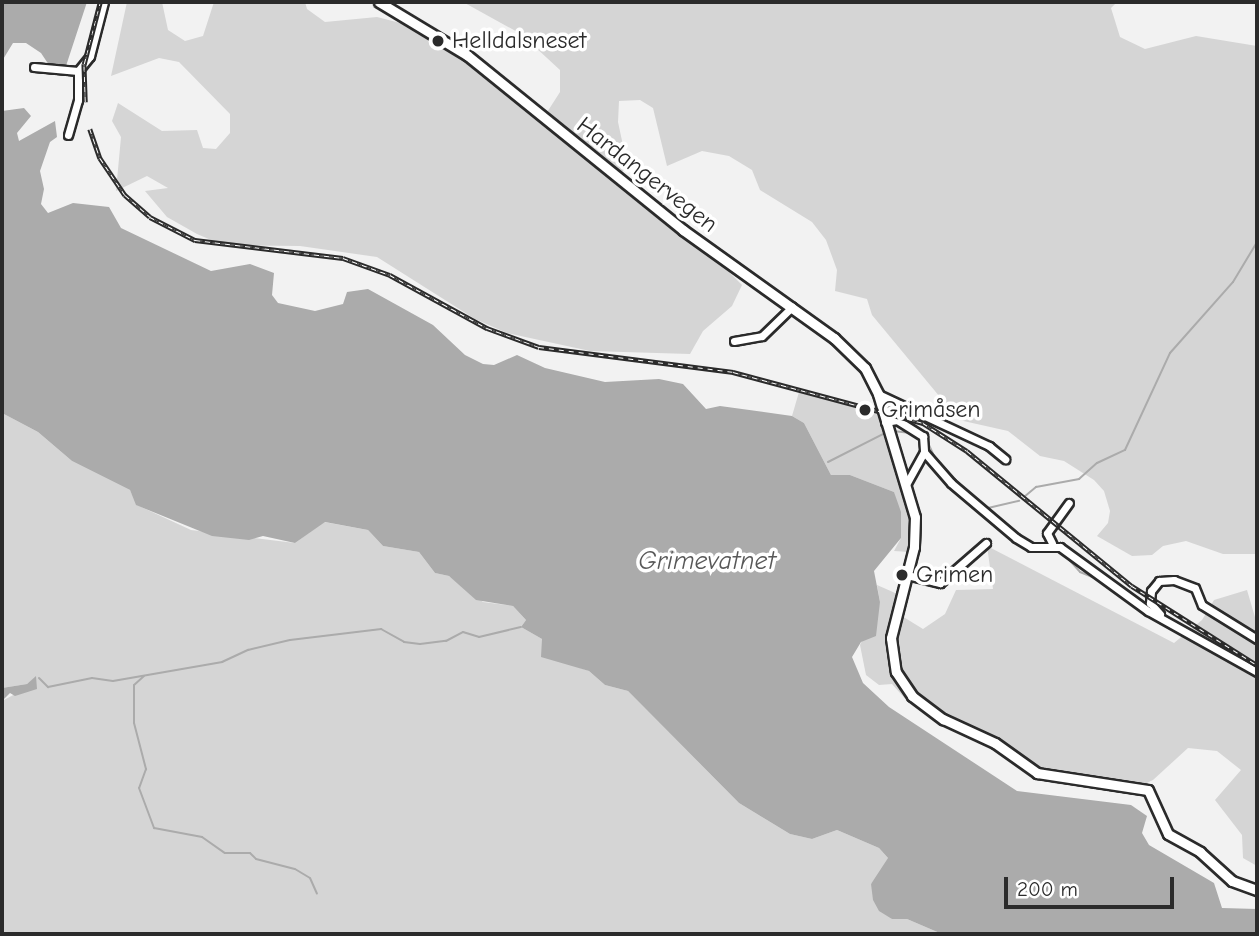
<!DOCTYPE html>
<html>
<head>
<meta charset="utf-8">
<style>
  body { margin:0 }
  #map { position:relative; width:1259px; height:936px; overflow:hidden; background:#f2f2f2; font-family:"Comic Neue",sans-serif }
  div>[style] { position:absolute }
  .green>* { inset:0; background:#d5d5d5 }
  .water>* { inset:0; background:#ababab }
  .stream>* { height:2px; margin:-1px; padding:0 1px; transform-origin:1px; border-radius:1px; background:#ababab }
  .roads { filter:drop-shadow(2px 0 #2b2b2b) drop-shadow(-2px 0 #2b2b2b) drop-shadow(0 2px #2b2b2b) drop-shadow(0 -2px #2b2b2b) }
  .minor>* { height:7px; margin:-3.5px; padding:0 3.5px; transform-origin:3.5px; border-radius:3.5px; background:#fff }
  .major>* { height:9px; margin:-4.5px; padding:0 4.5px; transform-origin:4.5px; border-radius:4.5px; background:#fff }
  .rail>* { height:4.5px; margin-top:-2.25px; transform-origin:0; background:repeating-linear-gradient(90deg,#fff 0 5px,#2b2b2b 0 10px); box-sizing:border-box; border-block:2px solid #2b2b2b }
  .dots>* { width:19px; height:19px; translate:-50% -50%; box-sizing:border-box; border:4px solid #fff; border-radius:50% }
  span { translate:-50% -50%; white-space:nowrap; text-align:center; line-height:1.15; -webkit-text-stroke:7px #fff; paint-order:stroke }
  .poi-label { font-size:24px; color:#2b2b2b }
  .left { translate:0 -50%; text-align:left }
  .street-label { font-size:24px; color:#2b2b2b }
  .water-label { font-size:26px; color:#585858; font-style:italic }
  .frame { position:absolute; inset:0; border:4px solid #2b2b2b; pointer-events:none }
  .scale { position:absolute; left:1004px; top:877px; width:170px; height:32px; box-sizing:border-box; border:4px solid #2b2b2b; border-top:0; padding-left:9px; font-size:21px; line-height:24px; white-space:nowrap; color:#2b2b2b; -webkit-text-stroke:5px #fff; paint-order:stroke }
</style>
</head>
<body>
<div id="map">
  <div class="green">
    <div style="clip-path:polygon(127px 2px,162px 2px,168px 30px,185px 41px,203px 36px,214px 2px,305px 2px,307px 9px,325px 22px,377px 17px,412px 26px,459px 50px,544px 117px,560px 92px,560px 70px,521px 34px,463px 2px,1117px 2px,1111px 8px,1120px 37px,1145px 49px,1196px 36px,1257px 46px,1257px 554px,1223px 554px,1186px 541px,1163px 546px,1152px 555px,1132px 556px,1097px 536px,1108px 523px,1110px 511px,1104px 491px,1094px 480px,1064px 461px,1040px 456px,1008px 431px,959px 420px,872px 315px,867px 299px,835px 291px,837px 270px,826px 240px,812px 222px,760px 190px,752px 170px,729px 156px,702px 151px,667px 166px,653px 108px,640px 100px,619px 101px,618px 122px,627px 164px,618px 179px,708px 251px,742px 285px,732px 306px,703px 331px,690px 354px,590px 351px,507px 333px,475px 319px,377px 257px,300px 246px,223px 245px,197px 234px,167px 217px,145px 191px,168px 188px,147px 176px,116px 191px,121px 137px,112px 121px,118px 103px,162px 131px,197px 130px,203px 148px,216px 149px,230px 133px,230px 114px,179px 62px,159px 58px,111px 76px)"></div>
    <div style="clip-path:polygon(799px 392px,879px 411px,911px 508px,909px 552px,894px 551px,901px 538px,894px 492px,850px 475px,831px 475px,804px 423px,792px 416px)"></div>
    <div style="clip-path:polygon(2px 413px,38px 432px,72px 461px,130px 490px,137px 505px,191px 530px,295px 543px,324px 522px,368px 530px,383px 546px,419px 552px,435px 573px,449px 576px,483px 602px,513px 606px,526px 620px,521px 627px,542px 639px,543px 646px,566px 663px,589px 671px,605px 685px,628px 691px,739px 803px,790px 834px,812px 839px,837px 830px,879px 848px,888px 858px,887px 866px,871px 884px,892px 919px,907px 919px,942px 934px,2px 934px,2px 701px,36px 683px,36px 677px,27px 684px,2px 688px)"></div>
    <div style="clip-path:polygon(987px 546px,1174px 643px,1202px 620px,1214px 600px,1247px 590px,1257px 624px,1257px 866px,1243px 858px,1242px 835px,1215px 800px,1241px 770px,1217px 751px,1188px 748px,1153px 780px,1138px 787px,1056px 784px,1033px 778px,977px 738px,908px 702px,892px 684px,879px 685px,866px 675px,860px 645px,880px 602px,877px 585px,902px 596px,897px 613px,923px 629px,945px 614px,956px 590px,993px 589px)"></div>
  </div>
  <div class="water">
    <div style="clip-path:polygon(2px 2px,87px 2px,65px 69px,51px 68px,41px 53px,26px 43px,13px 43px,2px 61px)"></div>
    <div style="clip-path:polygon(24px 108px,31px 116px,17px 133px,19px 141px,55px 121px,57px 137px,50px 142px,40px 171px,44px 189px,41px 204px,48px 213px,73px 203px,109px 207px,121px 228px,211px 271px,250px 264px,274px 273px,272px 295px,278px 303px,315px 311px,343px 304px,347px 292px,368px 289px,433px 325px,465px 355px,483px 364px,494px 365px,517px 355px,545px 368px,605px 382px,659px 379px,683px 384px,706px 409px,720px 406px,792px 416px,804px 423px,831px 475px,850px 475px,894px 492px,901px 512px,901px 538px,874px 571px,880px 602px,876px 636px,861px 642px,852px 657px,863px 683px,889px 707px,1017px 791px,1131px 805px,1147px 816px,1142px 833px,1149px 845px,1214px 883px,1222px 908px,1257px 909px,1257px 934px,942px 934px,907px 919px,892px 919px,879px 911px,873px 900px,871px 884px,888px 858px,879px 848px,837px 830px,812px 839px,790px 834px,739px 803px,628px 691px,605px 685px,589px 671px,541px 657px,542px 639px,521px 627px,526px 620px,513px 606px,476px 600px,449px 576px,435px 573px,419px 552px,383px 546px,368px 530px,325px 522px,295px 543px,263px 536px,249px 540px,212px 536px,136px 505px,130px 490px,72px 461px,38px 432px,2px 413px,2px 111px)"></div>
    <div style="clip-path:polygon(36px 676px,37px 689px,15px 696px,10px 693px,2px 701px,2px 688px,27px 684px)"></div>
  </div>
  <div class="stream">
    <div style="left:893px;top:431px;width:18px;rotate:6deg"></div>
    <div style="left:928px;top:443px;width:17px;rotate:65deg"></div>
    <div style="left:935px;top:458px;width:51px;rotate:46.6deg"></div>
    <div style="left:828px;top:462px;width:66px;rotate:-27deg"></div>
    <div style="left:1024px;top:497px;width:16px;rotate:-40deg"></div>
    <div style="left:1036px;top:487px;width:44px;rotate:-10.5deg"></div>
    <div style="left:1079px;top:479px;width:24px;rotate:-42deg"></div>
    <div style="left:1097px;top:463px;width:31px;rotate:-25deg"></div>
    <div style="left:1125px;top:450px;width:107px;rotate:-65.1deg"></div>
    <div style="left:1170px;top:353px;width:95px;rotate:-48.4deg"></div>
    <div style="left:1233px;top:282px;width:47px;rotate:-59deg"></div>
    <div style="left:988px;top:508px;width:32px;rotate:-13deg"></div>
    <div style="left:1063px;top:553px;width:25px;rotate:48deg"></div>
    <div style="left:1080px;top:572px;width:22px;rotate:22deg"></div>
    <div style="left:1207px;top:648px;width:57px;rotate:29.2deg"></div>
    <div style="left:144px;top:676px;width:13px;rotate:138deg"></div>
    <div style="left:134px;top:685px;width:38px;rotate:90deg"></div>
    <div style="left:134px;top:723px;width:48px;rotate:75.4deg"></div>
    <div style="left:146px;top:769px;width:20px;rotate:110deg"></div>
    <div style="left:139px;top:788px;width:43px;rotate:69.4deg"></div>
    <div style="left:154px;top:828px;width:49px;rotate:10.6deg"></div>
    <div style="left:202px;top:837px;width:28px;rotate:35deg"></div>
    <div style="left:225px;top:853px;width:25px"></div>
    <div style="left:250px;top:853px;width:8px;rotate:45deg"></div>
    <div style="left:256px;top:859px;width:40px;rotate:14.4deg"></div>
    <div style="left:295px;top:869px;width:17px;rotate:31deg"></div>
    <div style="left:310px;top:878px;width:17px;rotate:66deg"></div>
    <div style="left:39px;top:678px;width:13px;rotate:45deg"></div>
    <div style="left:48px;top:687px;width:45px;rotate:-11.6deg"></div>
    <div style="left:92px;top:678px;width:21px;rotate:8deg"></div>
    <div style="left:113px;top:681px;width:111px;rotate:-9.9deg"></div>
    <div style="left:222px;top:662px;width:29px;rotate:-25deg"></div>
    <div style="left:248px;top:650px;width:43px;rotate:-13.4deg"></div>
    <div style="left:290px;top:640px;width:92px;rotate:-6.9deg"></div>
    <div style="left:381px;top:629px;width:26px;rotate:29deg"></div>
    <div style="left:404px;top:642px;width:16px;rotate:7deg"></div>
    <div style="left:420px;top:644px;width:26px;rotate:-7deg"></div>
    <div style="left:446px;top:641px;width:19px;rotate:-28deg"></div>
    <div style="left:463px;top:632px;width:17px;rotate:17deg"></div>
    <div style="left:479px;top:637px;width:43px;rotate:-13.4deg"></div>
  </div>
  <div class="roads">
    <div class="minor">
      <div style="left:34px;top:67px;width:44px;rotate:5.2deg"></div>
      <div style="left:78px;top:71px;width:19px;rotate:-51deg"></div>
      <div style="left:90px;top:56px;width:56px;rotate:-75.5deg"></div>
      <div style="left:68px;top:135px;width:36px;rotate:-74deg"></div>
      <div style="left:78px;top:100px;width:29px;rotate:-90deg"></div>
      <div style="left:734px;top:341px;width:28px;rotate:-10deg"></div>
      <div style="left:762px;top:336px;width:42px;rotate:-44deg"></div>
      <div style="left:878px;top:394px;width:123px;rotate:25.1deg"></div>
      <div style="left:989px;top:446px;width:21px;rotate:39deg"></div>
      <div style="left:885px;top:422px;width:12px;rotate:-9deg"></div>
      <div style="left:897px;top:420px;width:31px;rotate:32deg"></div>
      <div style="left:923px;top:436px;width:16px;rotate:86deg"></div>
      <div style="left:924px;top:452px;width:38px;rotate:119deg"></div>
      <div style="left:924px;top:452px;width:41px;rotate:48.9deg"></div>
      <div style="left:951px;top:483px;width:85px;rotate:40.2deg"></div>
      <div style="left:1016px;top:538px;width:17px;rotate:31deg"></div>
      <div style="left:1031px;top:547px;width:29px"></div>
      <div style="left:1060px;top:547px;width:109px;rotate:36deg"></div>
      <div style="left:1148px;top:611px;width:125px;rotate:29.2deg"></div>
      <div style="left:1052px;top:543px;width:11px;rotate:-117deg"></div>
      <div style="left:1047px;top:533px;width:37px;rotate:-54deg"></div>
      <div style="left:907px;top:575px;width:34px;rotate:14deg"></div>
      <div style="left:940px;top:583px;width:61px;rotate:-41deg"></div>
      <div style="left:1160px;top:614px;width:15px;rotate:-132deg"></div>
      <div style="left:1150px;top:603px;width:12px;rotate:-85deg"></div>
      <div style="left:1151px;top:591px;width:13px;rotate:-51deg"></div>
      <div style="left:1159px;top:581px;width:15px;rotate:-4deg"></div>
      <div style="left:1174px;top:580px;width:22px;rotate:21deg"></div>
      <div style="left:1195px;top:588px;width:18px;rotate:68deg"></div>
      <div style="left:1202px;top:605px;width:65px;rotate:31.7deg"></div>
    </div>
    <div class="major">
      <div style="left:379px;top:2px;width:103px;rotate:31.1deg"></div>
      <div style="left:467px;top:55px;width:278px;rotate:39deg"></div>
      <div style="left:683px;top:230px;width:186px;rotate:35.6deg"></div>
      <div style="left:834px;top:338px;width:43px;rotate:44.1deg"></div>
      <div style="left:865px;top:368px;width:29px;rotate:63deg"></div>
      <div style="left:878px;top:394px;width:128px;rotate:73.3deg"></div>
      <div style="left:915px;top:517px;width:30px;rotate:92deg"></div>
      <div style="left:914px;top:547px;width:94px;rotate:104.2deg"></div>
      <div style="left:891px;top:638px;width:34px;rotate:82deg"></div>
      <div style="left:896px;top:672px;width:29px;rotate:56deg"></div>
      <div style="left:912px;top:696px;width:39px;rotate:37deg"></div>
      <div style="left:943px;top:719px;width:57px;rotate:24.8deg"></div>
      <div style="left:995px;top:743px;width:52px;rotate:35.5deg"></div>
      <div style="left:1037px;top:773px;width:112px;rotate:8.7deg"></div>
      <div style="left:1148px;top:790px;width:48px;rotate:65.6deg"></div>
      <div style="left:1168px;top:834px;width:37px;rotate:29deg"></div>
      <div style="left:1200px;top:852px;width:43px;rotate:42.2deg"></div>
      <div style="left:1232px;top:881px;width:27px;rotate:20deg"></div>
    </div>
  </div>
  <div class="rail">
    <div style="left:85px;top:102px;width:38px;rotate:-92deg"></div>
    <div style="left:84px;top:64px;width:64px;rotate:-75.5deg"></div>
    <div style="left:90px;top:129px;width:31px;rotate:71deg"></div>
    <div style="left:100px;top:158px;width:45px;rotate:56deg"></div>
    <div style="left:125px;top:195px;width:33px;rotate:41deg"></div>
    <div style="left:150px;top:217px;width:51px;rotate:27.1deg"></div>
    <div style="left:195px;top:240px;width:149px;rotate:6.9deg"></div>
    <div style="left:343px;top:258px;width:50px;rotate:19.9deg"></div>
    <div style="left:390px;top:275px;width:111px;rotate:28.7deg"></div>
    <div style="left:487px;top:328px;width:55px;rotate:20.1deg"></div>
    <div style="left:539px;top:347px;width:196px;rotate:7.3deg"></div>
    <div style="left:733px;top:372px;width:197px;rotate:15deg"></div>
    <div style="left:923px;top:423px;width:52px;rotate:32.5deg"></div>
    <div style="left:967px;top:451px;width:213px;rotate:39.3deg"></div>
    <div style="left:1132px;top:586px;width:148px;rotate:32.3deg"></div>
  </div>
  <div class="dots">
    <div style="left:438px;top:41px;background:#2b2b2b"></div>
    <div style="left:865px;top:410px;background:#2b2b2b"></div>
    <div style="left:902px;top:575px;background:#2b2b2b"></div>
  </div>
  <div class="poi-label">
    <span class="left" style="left:452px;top:41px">Helldalsneset</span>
    <span class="left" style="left:881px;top:410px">Grimåsen</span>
    <span class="left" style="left:916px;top:575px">Grimen</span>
  </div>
  <div class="street-label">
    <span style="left:647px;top:175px;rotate:38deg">Hardangervegen</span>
  </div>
  <div class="water-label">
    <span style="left:707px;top:562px">Grimevatnet</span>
  </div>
  <div class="frame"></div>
  <div class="scale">200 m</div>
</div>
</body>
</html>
